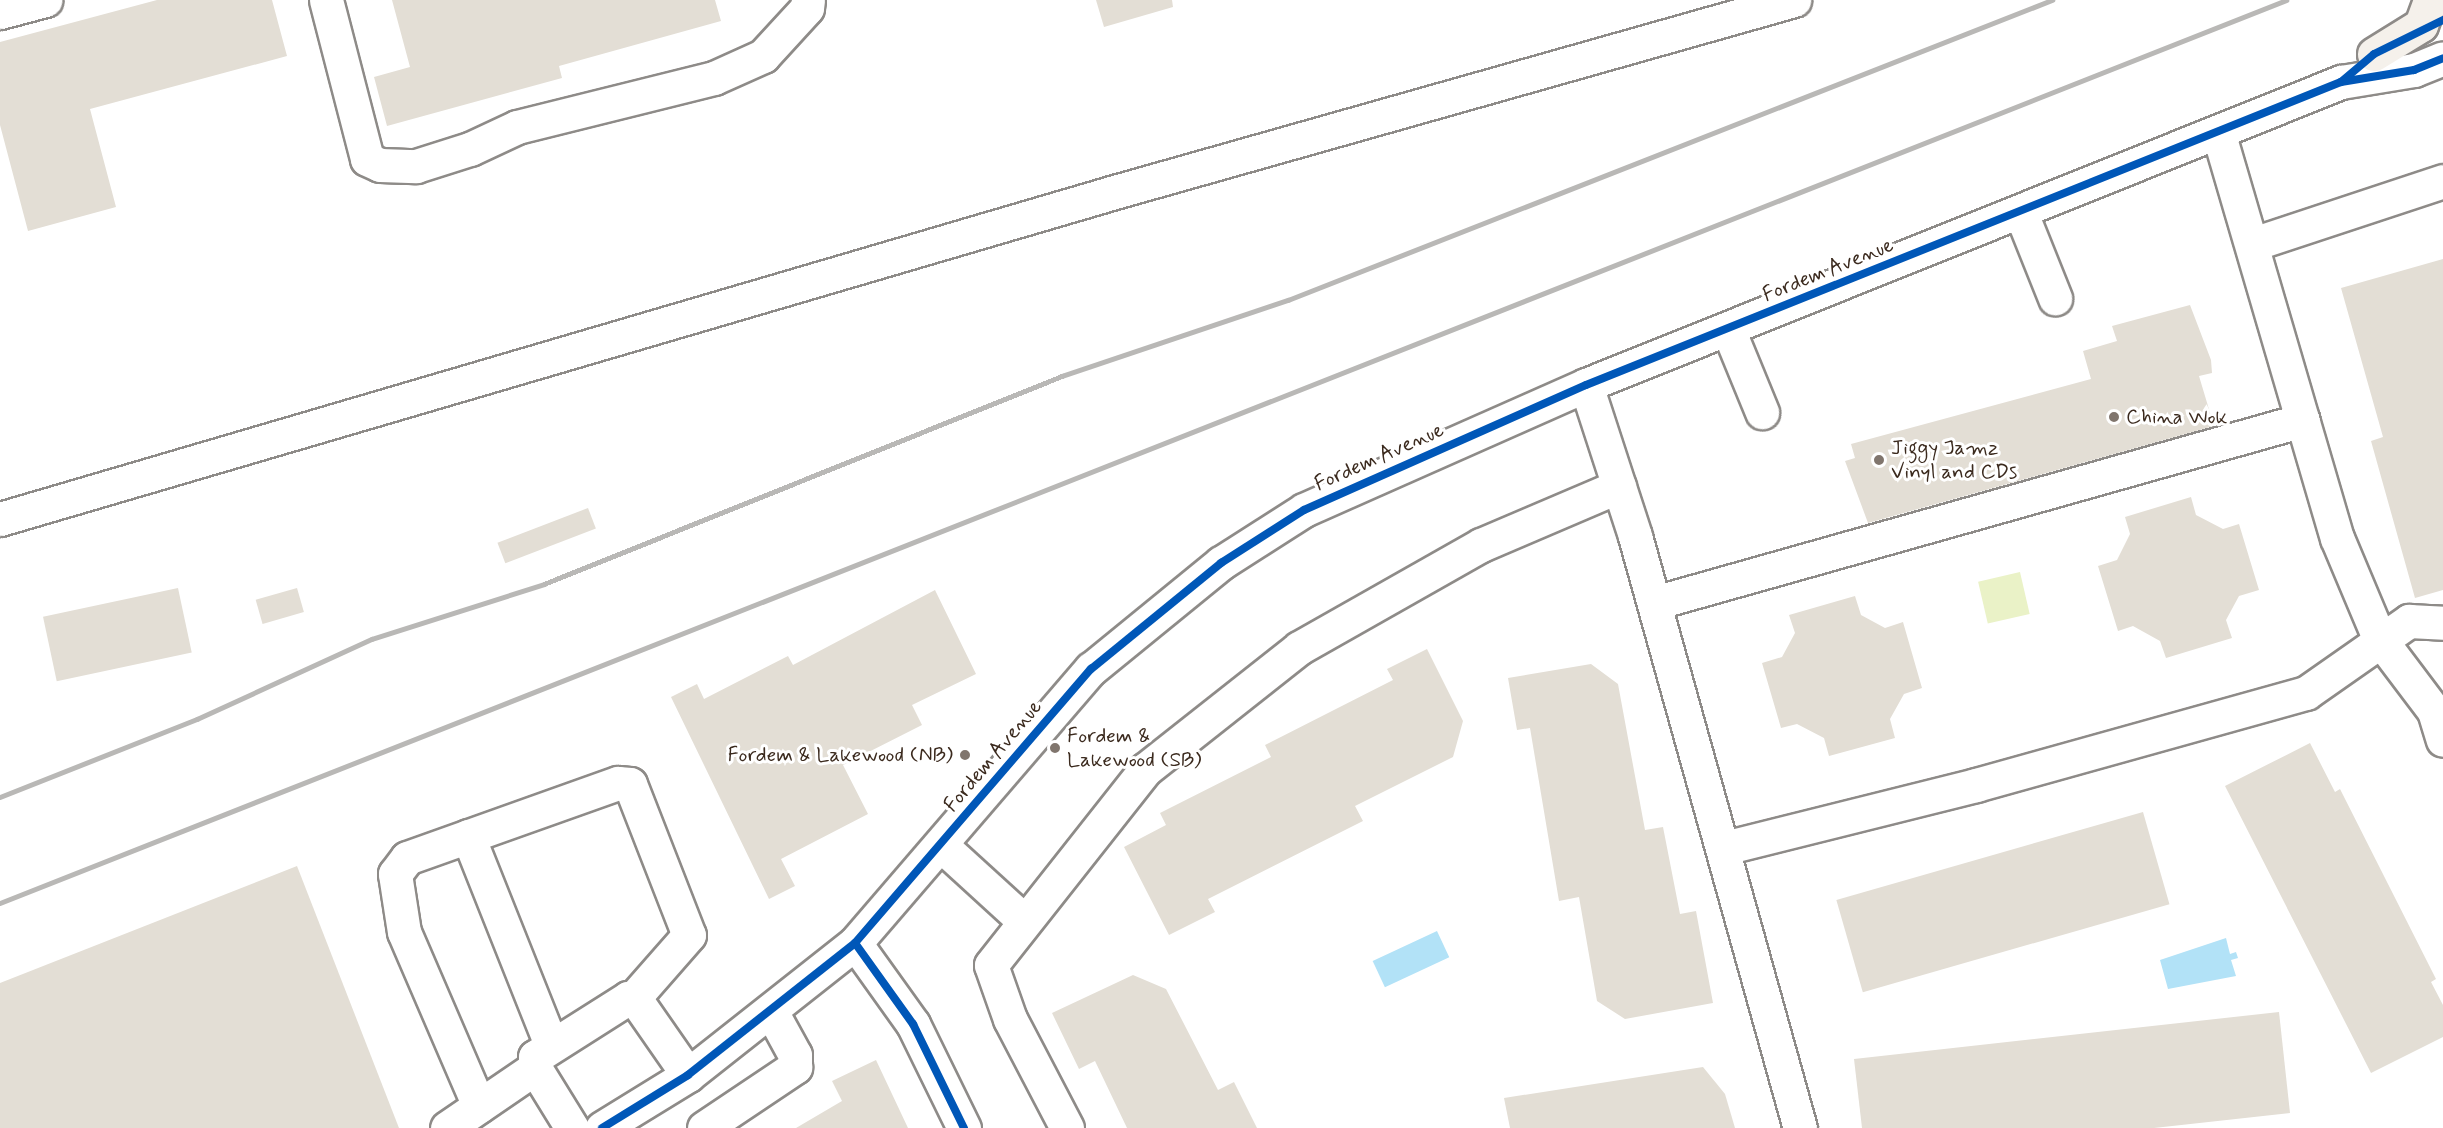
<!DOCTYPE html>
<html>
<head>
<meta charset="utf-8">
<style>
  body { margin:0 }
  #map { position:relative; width:2443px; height:1128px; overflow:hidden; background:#fff; font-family:Mynerve,sans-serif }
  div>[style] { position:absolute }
  .green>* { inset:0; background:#eaf2c7; transform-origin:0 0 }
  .water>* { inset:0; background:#b2e2f7; transform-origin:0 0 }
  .building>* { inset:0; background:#e3ded5; transform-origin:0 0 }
  .roads { filter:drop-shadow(2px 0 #8e8b88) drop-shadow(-2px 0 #8e8b88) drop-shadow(0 2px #8e8b88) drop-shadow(0 -2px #8e8b88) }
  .minor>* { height:33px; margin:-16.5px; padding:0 16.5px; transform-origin:16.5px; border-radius:16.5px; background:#fff }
  .major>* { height:33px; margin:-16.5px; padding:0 16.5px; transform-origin:16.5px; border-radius:16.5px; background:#f5f1eb }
  .rail>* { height:4.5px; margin:-2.25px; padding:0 2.25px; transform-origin:2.25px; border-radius:2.25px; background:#b9b8b6 }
  .cycleway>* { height:8px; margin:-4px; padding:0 4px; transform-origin:4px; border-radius:4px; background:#0057b8 }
  .dots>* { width:16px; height:16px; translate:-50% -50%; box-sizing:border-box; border:3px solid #fff; border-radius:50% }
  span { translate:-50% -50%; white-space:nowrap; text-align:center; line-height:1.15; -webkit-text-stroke:6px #fff; paint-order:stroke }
  .street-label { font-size:21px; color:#3b2a1e }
  .poi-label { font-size:21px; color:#3b2a1e }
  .left { translate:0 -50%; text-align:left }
  .right { translate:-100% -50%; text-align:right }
</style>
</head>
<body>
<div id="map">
  <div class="green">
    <div style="left:2020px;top:572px;width:43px;height:43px;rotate:77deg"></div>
  </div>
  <div class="water">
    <div style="left:1437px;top:931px;width:29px;height:71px;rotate:65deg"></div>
    <div style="clip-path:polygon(2226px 938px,2230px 954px,2236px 952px,2238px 958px,2231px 960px,2236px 976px,2168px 989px,2160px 960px)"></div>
  </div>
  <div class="building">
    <div style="clip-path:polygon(157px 0,272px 0,287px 56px,90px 109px,116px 207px,28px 231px,0 125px,0 42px)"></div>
    <div style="clip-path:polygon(392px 0,715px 0,721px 21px,559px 66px,562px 78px,387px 126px,374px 77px,410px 67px)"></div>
    <div style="clip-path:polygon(1096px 0,1172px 0,1173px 7px,1104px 27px)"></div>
    <div style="clip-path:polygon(2443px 259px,2443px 590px,2415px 598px,2371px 441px,2383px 437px,2341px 288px)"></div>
    <div style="clip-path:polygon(2190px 305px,2211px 360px,2212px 373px,2199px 376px,2214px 426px,1868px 523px,1845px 461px,1855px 458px,1851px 444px,2091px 379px,2083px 351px,2117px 341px,2112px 326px)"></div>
    <div style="clip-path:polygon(2191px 497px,2196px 515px,2223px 529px,2239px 524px,2259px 590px,2239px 596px,2226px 620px,2232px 638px,2166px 658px,2160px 641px,2133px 626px,2118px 631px,2098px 566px,2117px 560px,2130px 534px,2125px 517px)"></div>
    <div style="left:588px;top:508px;width:22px;height:97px;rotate:69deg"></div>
    <div style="left:178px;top:588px;width:66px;height:138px;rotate:78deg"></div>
    <div style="left:297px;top:588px;width:25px;height:43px;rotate:74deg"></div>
    <div style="clip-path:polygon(935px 590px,976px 674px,912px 705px,922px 725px,843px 765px,868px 814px,781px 859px,795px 886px,769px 899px,671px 697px,697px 684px,704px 699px,788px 656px,793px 665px)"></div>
    <div style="clip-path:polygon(1855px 596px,1861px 615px,1885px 628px,1903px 622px,1922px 688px,1904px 694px,1890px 719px,1895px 738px,1829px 756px,1824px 738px,1797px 724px,1781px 728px,1762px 663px,1782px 657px,1795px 633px,1789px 615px)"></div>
    <div style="clip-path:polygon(1427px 649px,1463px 721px,1453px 757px,1355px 806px,1363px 821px,1208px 899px,1215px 912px,1169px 935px,1124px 847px,1166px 825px,1160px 813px,1271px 757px,1265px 745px,1393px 680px,1387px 669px)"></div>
    <div style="clip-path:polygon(1591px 664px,1618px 684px,1645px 830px,1663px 827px,1680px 914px,1696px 911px,1713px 1003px,1625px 1019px,1597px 1001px,1579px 897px,1559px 901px,1530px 728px,1517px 730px,1508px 678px)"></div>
    <div style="clip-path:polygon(2310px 743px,2335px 792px,2340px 789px,2436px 979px,2431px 982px,2443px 1005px,2443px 1037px,2371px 1073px,2225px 786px)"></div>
    <div style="left:2143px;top:812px;width:96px;height:319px;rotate:74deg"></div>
    <div style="clip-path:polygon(297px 866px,399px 1128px,0 1128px,0 983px)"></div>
    <div style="clip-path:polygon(1133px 975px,1166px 989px,1218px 1090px,1234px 1082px,1257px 1128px,1127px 1128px,1095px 1061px,1079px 1069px,1052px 1013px)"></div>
    <div style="clip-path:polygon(2279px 1012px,2290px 1113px,2154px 1128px,1862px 1128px,1854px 1059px)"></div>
    <div style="clip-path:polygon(876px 1060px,908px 1128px,796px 1128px,842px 1101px,832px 1081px)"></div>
    <div style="clip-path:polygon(1703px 1067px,1725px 1094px,1735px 1128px,1510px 1128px,1504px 1098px)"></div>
  </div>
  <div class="roads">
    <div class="minor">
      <div style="left:326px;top:0;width:164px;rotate:75.5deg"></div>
      <div style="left:367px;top:159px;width:14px;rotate:25deg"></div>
      <div style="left:380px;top:165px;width:36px;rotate:2deg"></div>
      <div style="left:416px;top:166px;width:57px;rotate:-17.5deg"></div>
      <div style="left:470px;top:149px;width:52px;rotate:-25.1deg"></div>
      <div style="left:517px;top:127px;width:203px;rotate:-14deg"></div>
      <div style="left:714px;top:78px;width:54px;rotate:-24.2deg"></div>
      <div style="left:763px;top:56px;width:65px;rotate:-47.5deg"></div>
      <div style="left:807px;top:8px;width:8px;rotate:-83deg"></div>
      <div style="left:0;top:12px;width:47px;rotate:-14.9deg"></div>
      <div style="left:2219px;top:135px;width:420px;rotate:73.7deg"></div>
      <div style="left:2337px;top:538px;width:108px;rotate:67.2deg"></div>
      <div style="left:2379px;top:638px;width:91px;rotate:53deg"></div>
      <div style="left:2434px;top:711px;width:30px;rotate:73deg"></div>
      <div style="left:2021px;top:213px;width:92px;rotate:68.2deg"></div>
      <div style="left:2253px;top:244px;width:200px;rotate:-18.3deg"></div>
      <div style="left:1728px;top:329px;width:90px;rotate:67.7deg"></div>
      <div style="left:1586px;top:385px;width:159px;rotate:72deg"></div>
      <div style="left:1635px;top:536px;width:615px;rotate:74.43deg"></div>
      <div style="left:0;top:519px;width:1158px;rotate:-16.35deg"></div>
      <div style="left:1111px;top:193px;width:710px;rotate:-15.78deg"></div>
      <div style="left:1654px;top:603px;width:674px;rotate:-15.75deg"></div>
      <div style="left:468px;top:836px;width:225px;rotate:68.3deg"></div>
      <div style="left:942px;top:846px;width:110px;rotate:42.4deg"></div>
      <div style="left:1724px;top:848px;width:260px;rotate:-14deg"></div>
      <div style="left:1976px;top:785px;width:343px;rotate:-15.6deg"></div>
      <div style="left:2306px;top:693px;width:126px;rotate:-35deg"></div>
      <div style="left:2409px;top:621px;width:34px;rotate:3deg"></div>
      <div style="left:855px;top:943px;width:100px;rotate:54.4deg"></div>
      <div style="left:913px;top:1024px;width:116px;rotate:63.9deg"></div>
      <div style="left:479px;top:1106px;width:189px;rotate:-113.3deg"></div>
      <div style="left:404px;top:932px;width:59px;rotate:-98.8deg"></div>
      <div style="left:395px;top:874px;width:20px;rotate:-53deg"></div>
      <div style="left:407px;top:858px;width:224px;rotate:-19.6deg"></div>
      <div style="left:618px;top:783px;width:12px;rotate:5deg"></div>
      <div style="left:630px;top:784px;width:162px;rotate:68.7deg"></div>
      <div style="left:689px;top:935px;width:85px;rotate:131.2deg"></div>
      <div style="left:447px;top:1128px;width:107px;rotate:-34.3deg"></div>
      <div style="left:572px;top:1128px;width:70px;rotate:-121.7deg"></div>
      <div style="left:535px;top:1068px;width:11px;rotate:-90deg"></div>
      <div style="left:535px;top:1057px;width:110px;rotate:-32.4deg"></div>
      <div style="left:628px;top:998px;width:11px;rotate:27deg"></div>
      <div style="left:638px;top:1003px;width:88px;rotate:55.2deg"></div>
      <div style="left:602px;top:1128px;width:101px;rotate:-31.6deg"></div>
      <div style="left:688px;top:1075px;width:213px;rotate:-38.3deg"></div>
      <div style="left:855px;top:943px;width:362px;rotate:-49.3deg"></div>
      <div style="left:1091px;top:669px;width:168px;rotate:-39.2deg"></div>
      <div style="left:1221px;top:563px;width:98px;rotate:-32.6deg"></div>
      <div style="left:1304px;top:510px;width:308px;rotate:-23.9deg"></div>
      <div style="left:1586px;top:385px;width:814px;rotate:-21.87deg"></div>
      <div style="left:2341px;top:82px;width:74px;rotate:-9.3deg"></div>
      <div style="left:2414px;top:70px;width:31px;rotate:-22deg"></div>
      <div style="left:704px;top:1128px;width:110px;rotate:-33.8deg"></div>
      <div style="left:795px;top:1067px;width:12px;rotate:-90deg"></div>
      <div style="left:795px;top:1055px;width:48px;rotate:-118.7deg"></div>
      <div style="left:1067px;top:1128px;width:123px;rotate:-117.6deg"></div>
      <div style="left:1010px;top:1019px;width:57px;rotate:-109.4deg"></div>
      <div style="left:991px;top:965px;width:250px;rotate:-51.7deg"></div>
      <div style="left:1146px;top:769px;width:195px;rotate:-38.3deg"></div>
      <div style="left:1299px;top:648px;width:209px;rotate:-29.5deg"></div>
      <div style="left:1481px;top:545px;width:150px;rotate:-23.1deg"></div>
    </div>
    <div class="major">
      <div style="left:2374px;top:54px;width:55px;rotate:-31.7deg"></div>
      <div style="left:2421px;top:25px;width:27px;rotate:-70deg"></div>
    </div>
  </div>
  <div class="rail">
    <div style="left:0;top:797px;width:212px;rotate:-21.6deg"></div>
    <div style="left:197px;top:719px;width:192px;rotate:-24.6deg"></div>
    <div style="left:372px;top:639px;width:181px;rotate:-17.7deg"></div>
    <div style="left:544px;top:584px;width:558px;rotate:-21.88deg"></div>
    <div style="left:1062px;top:376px;width:238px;rotate:-18.6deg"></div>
    <div style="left:1288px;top:300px;width:821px;rotate:-21.44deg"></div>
    <div style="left:0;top:903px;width:2458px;rotate:-21.55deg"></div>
  </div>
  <div class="cycleway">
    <div style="left:2341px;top:82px;width:43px;rotate:-40.3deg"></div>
    <div style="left:2374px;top:54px;width:77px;rotate:-26.2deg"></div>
    <div style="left:855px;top:943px;width:100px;rotate:54.4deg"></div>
    <div style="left:913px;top:1024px;width:116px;rotate:63.9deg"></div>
    <div style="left:602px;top:1128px;width:101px;rotate:-31.6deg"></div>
    <div style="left:688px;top:1075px;width:213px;rotate:-38.3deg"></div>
    <div style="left:855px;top:943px;width:362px;rotate:-49.3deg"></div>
    <div style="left:1091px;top:669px;width:168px;rotate:-39.2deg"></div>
    <div style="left:1221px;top:563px;width:98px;rotate:-32.6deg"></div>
    <div style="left:1304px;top:510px;width:308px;rotate:-23.9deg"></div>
    <div style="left:1586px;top:385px;width:814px;rotate:-21.87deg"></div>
    <div style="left:2341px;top:82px;width:74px;rotate:-9.3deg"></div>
    <div style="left:2414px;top:70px;width:31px;rotate:-22deg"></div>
  </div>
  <div class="dots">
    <div style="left:2114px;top:417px;background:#80756d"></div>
    <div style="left:1879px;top:460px;background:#80756d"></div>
    <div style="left:1055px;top:748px;background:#80756d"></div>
    <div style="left:965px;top:755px;background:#80756d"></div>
  </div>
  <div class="street-label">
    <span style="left:1828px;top:270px;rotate:-22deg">Fordem Avenue</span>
    <span style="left:1379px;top:457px;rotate:-24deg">Fordem Avenue</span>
    <span style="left:993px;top:756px;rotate:-50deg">Fordem Avenue</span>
  </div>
  <div class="poi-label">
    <span class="left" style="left:2126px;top:417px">China Wok</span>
    <span class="left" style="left:1891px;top:460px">Jiggy Jamz<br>Vinyl and CDs</span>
    <span class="left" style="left:1067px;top:748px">Fordem &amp;<br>Lakewood (SB)</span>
    <span class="right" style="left:953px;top:755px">Fordem &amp; Lakewood (NB)</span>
  </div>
</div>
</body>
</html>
